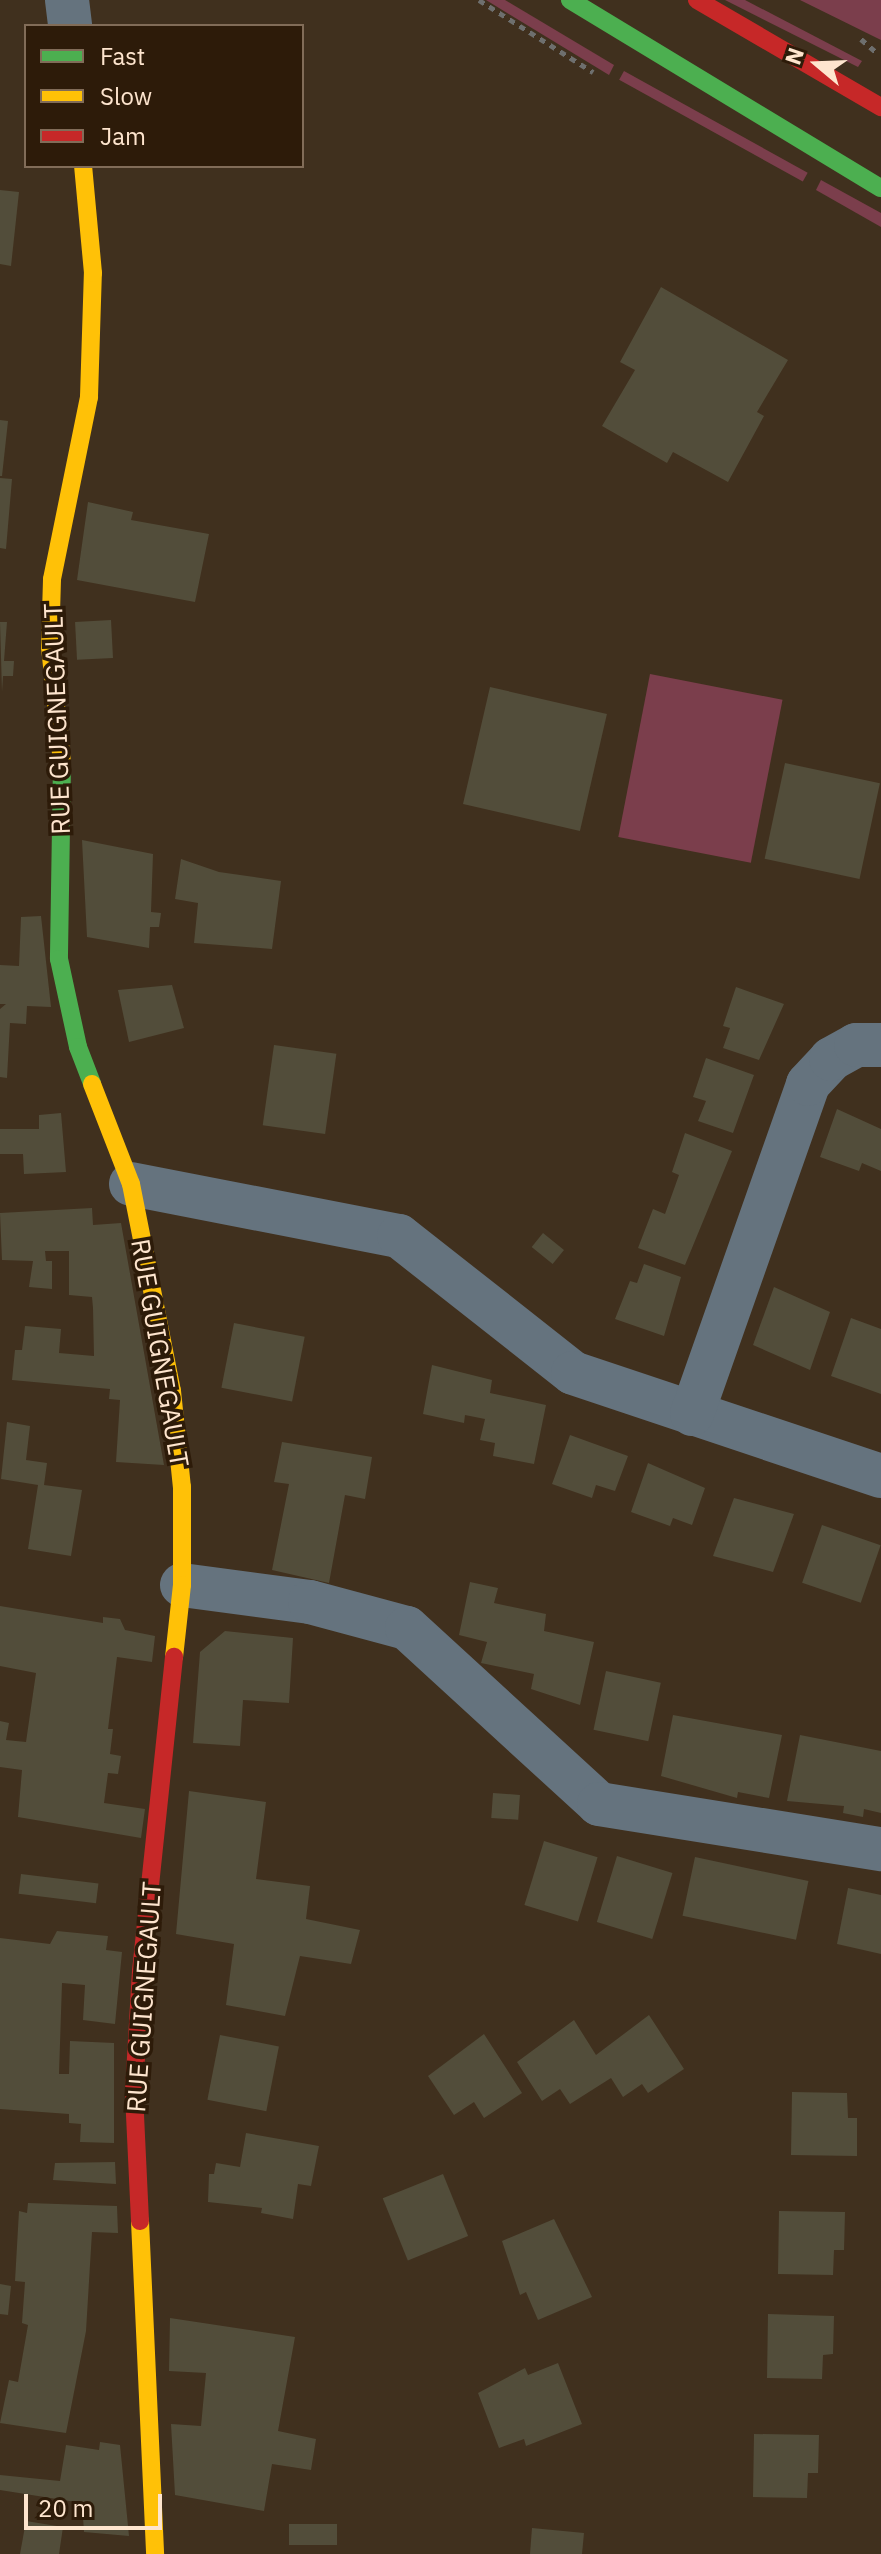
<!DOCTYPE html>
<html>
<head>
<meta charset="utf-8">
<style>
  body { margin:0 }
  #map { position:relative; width:881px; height:2554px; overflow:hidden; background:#40301e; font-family:"IBM Plex Sans",sans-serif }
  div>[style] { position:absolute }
  .green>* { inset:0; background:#7b3e4c; transform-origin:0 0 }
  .building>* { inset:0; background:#524d3a; transform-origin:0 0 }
  .path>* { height:5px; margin-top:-2.5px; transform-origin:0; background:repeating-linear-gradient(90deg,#6e6f6e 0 6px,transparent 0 12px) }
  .street>* { height:44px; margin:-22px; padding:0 22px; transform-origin:22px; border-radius:22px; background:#65737e }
  .fast>* { height:18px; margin:-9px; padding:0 9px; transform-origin:9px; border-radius:9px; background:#4caf50 }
  .slow>* { height:18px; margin:-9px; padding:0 9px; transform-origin:9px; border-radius:9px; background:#ffc107 }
  .jam>* { height:18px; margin:-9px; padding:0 9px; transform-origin:9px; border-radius:9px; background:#c62828 }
  span { translate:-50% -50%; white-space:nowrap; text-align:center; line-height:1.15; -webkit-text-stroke:7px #2d1b09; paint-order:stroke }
  .street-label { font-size:26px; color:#fee5ce }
  .legend { position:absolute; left:24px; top:24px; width:280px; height:144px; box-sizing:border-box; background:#2d1b09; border:2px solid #816c58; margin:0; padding:10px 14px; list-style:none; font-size:24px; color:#fee5ce }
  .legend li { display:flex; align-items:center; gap:16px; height:40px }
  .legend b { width:40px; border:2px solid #816c58 }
  .north { position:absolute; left:777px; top:24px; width:80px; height:80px; -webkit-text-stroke:6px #2d1b09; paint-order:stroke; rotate:289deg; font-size:22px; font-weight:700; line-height:32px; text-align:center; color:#fee5ce }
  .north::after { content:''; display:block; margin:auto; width:28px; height:36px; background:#fee5ce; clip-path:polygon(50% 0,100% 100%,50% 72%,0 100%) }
  .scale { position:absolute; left:24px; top:2494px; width:138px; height:36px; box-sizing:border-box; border:4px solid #fee5ce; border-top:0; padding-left:10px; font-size:24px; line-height:28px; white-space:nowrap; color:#fee5ce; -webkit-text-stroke:6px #2d1b09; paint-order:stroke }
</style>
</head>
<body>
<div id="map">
  <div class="green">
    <div style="clip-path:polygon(486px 0,505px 0,614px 65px,609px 75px)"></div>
    <div style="clip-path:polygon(725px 0,745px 0,862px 61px,858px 67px)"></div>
    <div style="clip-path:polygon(800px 0,881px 0,881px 40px)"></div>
    <div style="left:624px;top:71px;width:210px;height:10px;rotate:29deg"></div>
    <div style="clip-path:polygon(821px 180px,881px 213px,881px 227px,816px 190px)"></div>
    <div style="left:650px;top:674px;width:135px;height:166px;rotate:11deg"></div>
  </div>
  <div class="building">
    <div style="clip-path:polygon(0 190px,19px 192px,11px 266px,0 264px)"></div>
    <div style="clip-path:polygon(661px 287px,788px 360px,757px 412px,764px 416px,728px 482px,673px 452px,667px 463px,602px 426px,635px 370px,620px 362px)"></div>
    <div style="clip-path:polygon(0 420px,8px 421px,2px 476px,0 476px)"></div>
    <div style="clip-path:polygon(0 478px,12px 479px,6px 549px,0 548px)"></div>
    <div style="clip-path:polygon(88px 502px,133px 512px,131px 520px,209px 534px,195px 602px,77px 580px)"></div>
    <div style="left:111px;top:620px;width:38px;height:36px;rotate:87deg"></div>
    <div style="clip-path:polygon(0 622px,7px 622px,4px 661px,14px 661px,13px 676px,3px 676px,2px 692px)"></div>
    <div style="left:490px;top:687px;width:120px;height:120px;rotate:13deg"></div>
    <div style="left:785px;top:763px;width:97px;height:98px;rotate:12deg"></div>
    <div style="clip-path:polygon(82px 840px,153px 854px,151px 912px,161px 913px,159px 927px,150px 927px,149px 948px,87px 937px)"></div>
    <div style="clip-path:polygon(181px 859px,219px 872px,281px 881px,272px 949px,194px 943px,198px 903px,175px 899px)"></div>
    <div style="clip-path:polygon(41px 916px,51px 1007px,27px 1006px,26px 1024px,10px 1023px,7px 1078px,0 1077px,0 1009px,6px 1004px,0 1004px,0 965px,19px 966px,21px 917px)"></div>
    <div style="clip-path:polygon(172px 985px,184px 1028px,129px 1042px,118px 990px)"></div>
    <div style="clip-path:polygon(736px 987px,784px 1004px,759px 1060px,723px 1048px,730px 1028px,723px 1026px)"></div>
    <div style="left:274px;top:1045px;width:63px;height:81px;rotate:8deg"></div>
    <div style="clip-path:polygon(706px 1058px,754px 1075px,733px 1133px,698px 1121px,706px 1101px,693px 1097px)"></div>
    <div style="clip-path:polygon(837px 1109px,881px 1129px,881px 1171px,862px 1163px,859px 1171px,820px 1157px)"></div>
    <div style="clip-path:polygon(61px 1113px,66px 1172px,24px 1174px,23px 1154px,0 1154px,0 1129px,39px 1129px,39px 1115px)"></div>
    <div style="clip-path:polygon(685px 1133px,732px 1151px,685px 1265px,638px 1248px,653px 1209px,665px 1214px,679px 1175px,672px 1172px)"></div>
    <div style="clip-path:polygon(92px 1208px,93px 1225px,121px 1223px,164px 1465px,116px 1462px,120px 1400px,109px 1399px,110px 1389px,12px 1380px,15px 1350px,22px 1350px,25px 1326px,61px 1329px,59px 1353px,94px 1356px,93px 1308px,92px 1297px,69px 1295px,69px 1251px,45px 1251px,46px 1261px,52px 1261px,52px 1289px,29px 1287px,33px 1261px,2px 1260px,0 1213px)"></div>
    <div style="left:543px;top:1233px;width:27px;height:18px;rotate:39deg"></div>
    <div style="clip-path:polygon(644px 1264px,681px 1277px,664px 1336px,615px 1319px,630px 1281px,637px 1283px)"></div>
    <div style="clip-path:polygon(774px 1287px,830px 1312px,810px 1370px,753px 1345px)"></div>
    <div style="clip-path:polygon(851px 1318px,881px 1329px,881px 1394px,831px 1376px)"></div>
    <div style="left:234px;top:1323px;width:72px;height:66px;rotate:11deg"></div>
    <div style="clip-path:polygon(432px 1365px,492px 1380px,490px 1393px,546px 1405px,534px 1464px,493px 1456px,495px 1443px,480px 1440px,485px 1419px,465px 1415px,464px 1423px,423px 1414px)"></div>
    <div style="clip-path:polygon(7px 1422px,30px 1426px,26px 1460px,47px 1463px,44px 1485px,82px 1490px,71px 1556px,28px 1549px,38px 1485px,1px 1479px)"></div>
    <div style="clip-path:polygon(570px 1435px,628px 1456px,615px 1491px,596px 1485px,592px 1498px,552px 1484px)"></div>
    <div style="clip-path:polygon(282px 1442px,372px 1457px,365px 1499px,345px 1495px,329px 1583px,272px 1570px,289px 1484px,274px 1482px)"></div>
    <div style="clip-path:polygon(648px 1463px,705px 1488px,692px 1525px,673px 1518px,670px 1526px,631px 1512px)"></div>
    <div style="clip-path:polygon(734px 1498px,794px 1514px,773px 1572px,713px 1556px)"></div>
    <div style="left:822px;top:1525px;width:62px;height:61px;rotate:19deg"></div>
    <div style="clip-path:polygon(470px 1582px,498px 1588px,494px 1603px,546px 1614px,544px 1631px,594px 1642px,580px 1705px,531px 1689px,534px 1674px,481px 1663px,487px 1642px,459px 1635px)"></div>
    <div style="clip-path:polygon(0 1606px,103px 1623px,103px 1617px,120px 1619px,125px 1630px,155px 1636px,152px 1662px,117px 1657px,108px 1729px,113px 1729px,110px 1754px,121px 1756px,118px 1774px,108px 1773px,104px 1803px,145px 1809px,141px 1838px,18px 1817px,22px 1770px,0 1767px,0 1721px,9px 1723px,6px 1740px,26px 1742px,36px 1673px,0 1666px)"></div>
    <div style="clip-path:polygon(225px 1631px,293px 1638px,289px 1703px,243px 1700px,240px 1746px,193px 1743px,200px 1652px)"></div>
    <div style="left:606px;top:1671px;width:56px;height:60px;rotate:12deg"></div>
    <div style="clip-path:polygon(673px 1715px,782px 1735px,769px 1798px,738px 1792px,737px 1798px,661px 1776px)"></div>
    <div style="clip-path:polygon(800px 1735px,881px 1751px,881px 1813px,864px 1809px,863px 1817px,843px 1813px,844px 1806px,787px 1801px)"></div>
    <div style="clip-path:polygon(189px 1791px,266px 1802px,256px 1879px,310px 1886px,306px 1919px,360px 1930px,351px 1964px,300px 1956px,285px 2016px,226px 2005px,234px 1944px,176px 1934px)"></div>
    <div style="left:493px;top:1793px;width:27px;height:25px;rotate:4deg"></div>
    <div style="left:544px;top:1841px;width:56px;height:67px;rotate:17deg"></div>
    <div style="left:617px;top:1856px;width:58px;height:69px;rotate:17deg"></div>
    <div style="left:695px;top:1857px;width:116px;height:60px;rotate:12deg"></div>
    <div style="left:21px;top:1874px;width:78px;height:20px;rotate:7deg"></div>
    <div style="clip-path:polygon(848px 1888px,881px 1895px,881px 1954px,837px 1944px)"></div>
    <div style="clip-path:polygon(57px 1931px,108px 1936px,106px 1950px,122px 1952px,115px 2024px,83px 2020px,85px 1985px,62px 1983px,59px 2074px,69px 2074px,70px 2041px,114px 2043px,114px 2143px,80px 2142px,81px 2124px,69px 2123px,69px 2114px,0 2109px,0 1938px,50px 1944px)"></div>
    <div style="clip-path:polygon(649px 2015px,684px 2069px,648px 2093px,642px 2084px,623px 2097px,611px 2078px,570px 2104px,560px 2089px,542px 2101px,517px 2062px,574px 2020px,596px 2055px)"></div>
    <div style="clip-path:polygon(484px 2034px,522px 2093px,484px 2118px,474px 2102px,454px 2115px,428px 2076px)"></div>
    <div style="left:220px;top:2035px;width:60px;height:66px;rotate:11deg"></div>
    <div style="clip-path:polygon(792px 2092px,847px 2093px,848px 2118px,857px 2118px,857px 2156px,791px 2155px)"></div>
    <div style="clip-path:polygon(246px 2133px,319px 2146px,311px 2186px,298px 2184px,293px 2219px,261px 2213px,262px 2208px,208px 2202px,209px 2174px,214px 2174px,216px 2163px,240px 2167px)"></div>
    <div style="clip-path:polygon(115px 2162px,116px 2184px,53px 2180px,55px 2163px)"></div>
    <div style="left:443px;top:2174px;width:67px;height:65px;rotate:68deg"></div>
    <div style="clip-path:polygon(28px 2203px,117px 2206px,118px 2233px,92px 2232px,86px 2331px,66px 2433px,0 2423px,9px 2380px,18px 2382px,28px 2325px,22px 2323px,25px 2282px,15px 2281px,19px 2211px,27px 2213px)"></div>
    <div style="clip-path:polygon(779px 2211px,845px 2212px,844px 2250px,834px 2250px,833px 2275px,778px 2274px)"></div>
    <div style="clip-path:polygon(554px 2219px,592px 2297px,538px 2320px,526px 2292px,520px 2295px,502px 2241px)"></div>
    <div style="clip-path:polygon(0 2284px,11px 2286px,8px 2315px,0 2314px)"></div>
    <div style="clip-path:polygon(768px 2314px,834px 2316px,833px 2354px,823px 2355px,822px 2379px,767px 2378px)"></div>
    <div style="clip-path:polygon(170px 2318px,295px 2337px,278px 2431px,316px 2439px,311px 2470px,272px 2464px,264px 2511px,175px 2495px,171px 2424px,201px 2426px,206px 2373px,169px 2371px)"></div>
    <div style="clip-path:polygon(558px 2363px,582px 2424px,526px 2446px,524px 2439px,499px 2448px,478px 2393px,525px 2368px,528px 2375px)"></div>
    <div style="clip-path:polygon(754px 2434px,819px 2435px,818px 2473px,808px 2473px,807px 2498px,753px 2497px)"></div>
    <div style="clip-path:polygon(100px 2442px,120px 2445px,129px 2536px,84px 2532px,82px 2503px,0 2490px,0 2475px,60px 2481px,66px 2445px,99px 2450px)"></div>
    <div style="clip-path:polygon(26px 2521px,63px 2527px,59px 2554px,20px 2554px)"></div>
    <div style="left:289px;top:2524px;width:48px;height:21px"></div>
    <div style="clip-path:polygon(532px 2528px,584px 2533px,582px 2554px,530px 2554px)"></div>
  </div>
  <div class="path">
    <div style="left:479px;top:0;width:135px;rotate:32.3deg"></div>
    <div style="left:861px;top:39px;width:20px;rotate:41deg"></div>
  </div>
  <div class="street">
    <div style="left:67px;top:0;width:26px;rotate:83deg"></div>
    <div style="left:131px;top:1184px;width:273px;rotate:11deg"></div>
    <div style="left:399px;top:1236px;width:221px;rotate:38.2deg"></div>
    <div style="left:573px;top:1373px;width:325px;rotate:18.5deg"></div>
    <div style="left:692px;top:1414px;width:350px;rotate:-70.6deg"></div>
    <div style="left:808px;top:1084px;width:34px;rotate:-47deg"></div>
    <div style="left:831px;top:1059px;width:29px;rotate:-29deg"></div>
    <div style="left:856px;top:1045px;width:25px"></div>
    <div style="left:182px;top:1585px;width:129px;rotate:7.6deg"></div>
    <div style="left:310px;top:1602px;width:100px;rotate:15deg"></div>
    <div style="left:407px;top:1628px;width:260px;rotate:42.5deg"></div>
    <div style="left:599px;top:1804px;width:286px;rotate:9.1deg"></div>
  </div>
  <div class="fast">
    <div style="left:570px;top:0;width:363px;rotate:31.2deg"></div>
    <div style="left:62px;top:763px;width:196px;rotate:90.9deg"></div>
    <div style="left:59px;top:959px;width:90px;rotate:77.8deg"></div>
    <div style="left:78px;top:1047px;width:40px;rotate:69deg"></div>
  </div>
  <div class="slow">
    <div style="left:62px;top:763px;width:117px;rotate:-95.9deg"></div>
    <div style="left:50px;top:647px;width:68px;rotate:-88.3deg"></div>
    <div style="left:52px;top:579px;width:186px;rotate:-78.5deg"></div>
    <div style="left:89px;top:397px;width:124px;rotate:-88.2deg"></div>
    <div style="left:93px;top:273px;width:107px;rotate:-95.3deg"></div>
    <div style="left:92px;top:1084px;width:107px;rotate:68.7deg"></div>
    <div style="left:131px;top:1184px;width:211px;rotate:78.8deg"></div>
    <div style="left:172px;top:1391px;width:97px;rotate:84.1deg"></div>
    <div style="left:182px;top:1487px;width:98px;rotate:90deg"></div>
    <div style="left:182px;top:1585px;width:72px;rotate:96.3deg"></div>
    <div style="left:140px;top:2221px;width:333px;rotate:87.4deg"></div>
  </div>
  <div class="jam">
    <div style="left:697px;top:0;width:213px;rotate:30.2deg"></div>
    <div style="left:140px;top:2221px;width:129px;rotate:-92.7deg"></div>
    <div style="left:134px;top:2092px;width:121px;rotate:-86.7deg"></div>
    <div style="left:141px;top:1971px;width:316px;rotate:-84deg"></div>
  </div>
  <div class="street-label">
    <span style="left:57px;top:719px;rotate:-92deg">RUE GUIGNEGAULT</span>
    <span style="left:160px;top:1353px;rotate:80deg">RUE GUIGNEGAULT</span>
    <span style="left:144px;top:1997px;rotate:-86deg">RUE GUIGNEGAULT</span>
  </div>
  <ul class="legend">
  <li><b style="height:10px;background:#4caf50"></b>Fast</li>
  <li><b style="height:10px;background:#ffc107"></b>Slow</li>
  <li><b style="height:10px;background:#c62828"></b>Jam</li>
  </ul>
  <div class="north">N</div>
  <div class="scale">20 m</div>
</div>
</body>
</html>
